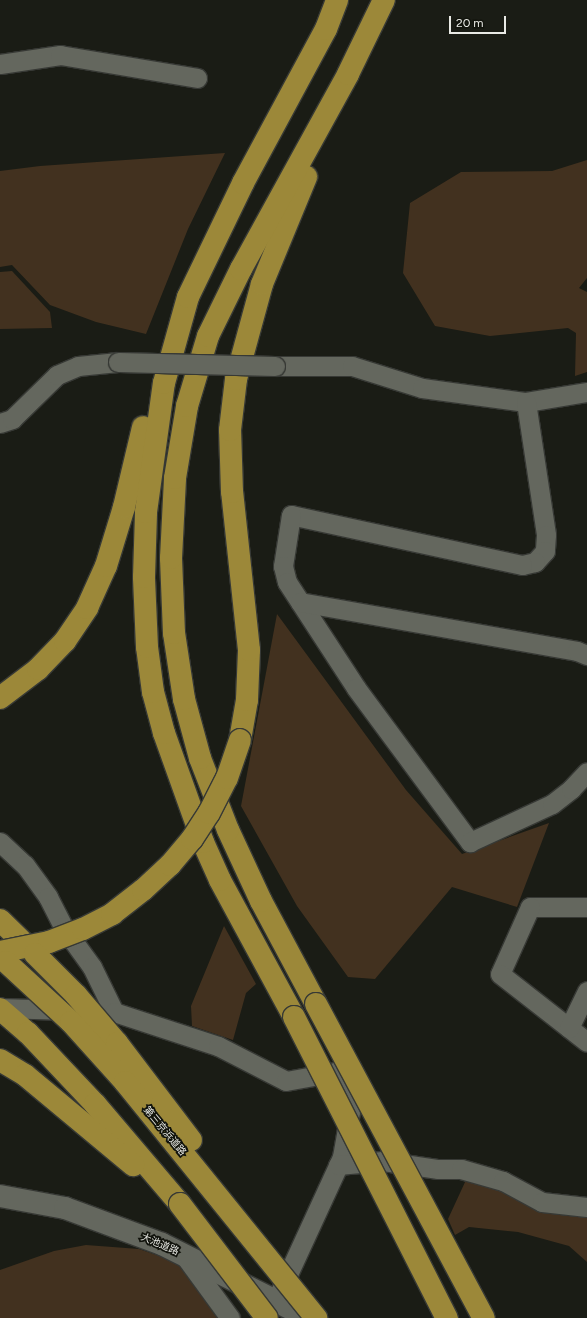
<!DOCTYPE html>
<html>
<head>
<meta charset="utf-8">
<style>
  body { margin:0 }
  #map { position:relative; width:587px; height:1318px; overflow:hidden; background:#1a1c15; font-family:Figtree,"Noto Sans JP",sans-serif }
  div>[style] { position:absolute }
  .green>* { inset:0; background:#42311f }
  .roads { filter:drop-shadow(1px 0 #373935) drop-shadow(-1px 0 #373935) drop-shadow(0 1px #373935) drop-shadow(0 -1px #373935) }
  .street>* { height:19px; margin:-9.5px; padding:0 9.5px; transform-origin:9.5px; border-radius:9.5px; background:#64675e }
  .secondary>* { height:22px; margin:-11px; padding:0 11px; transform-origin:11px; border-radius:11px; background:#64675e }
  .highway>* { height:22px; margin:-11px; padding:0 11px; transform-origin:11px; border-radius:11px; background:#9c8839 }
  .bridges { filter:drop-shadow(1px 0 #373935) drop-shadow(-1px 0 #373935) drop-shadow(0 1px #373935) drop-shadow(0 -1px #373935) }
  .street-bridge>* { height:19px; margin:-9.5px; padding:0 9.5px; transform-origin:9.5px; border-radius:9.5px; background:#64675e }
  .highway-bridge>* { height:22px; margin:-11px; padding:0 11px; transform-origin:11px; border-radius:11px; background:#9c8839 }
  span { translate:-50% -50%; white-space:nowrap; text-align:center; line-height:1.15; -webkit-text-stroke:3.5px #11130c; paint-order:stroke }
  .street-label { font-size:10px; color:#e9eae5 }
  .scale { position:absolute; left:449px; top:16px; width:57px; height:18px; box-sizing:border-box; border:2px solid #e9eae5; border-top:0; padding-left:5px; font-size:12px; line-height:14px; white-space:nowrap; color:#e9eae5; -webkit-text-stroke:3px #11130c; paint-order:stroke }
</style>
</head>
<body>
<div id="map">
  <div class="green">
    <div style="clip-path:polygon(225px 153px,188px 229px,146px 334px,96px 322px,50px 305px,12px 265px,0 267px,0 171px,40px 166px)"></div>
    <div style="clip-path:polygon(587px 160px,587px 278px,579px 288px,587px 292px,587px 372px,575px 376px,576px 333px,568px 328px,490px 336px,435px 326px,403px 273px,410px 203px,461px 172px,552px 171px)"></div>
    <div style="clip-path:polygon(12px 271px,50px 312px,52px 328px,0 329px,0 272px)"></div>
    <div style="clip-path:polygon(277px 614px,406px 790px,462px 854px,549px 823px,517px 907px,452px 887px,375px 979px,348px 977px,297px 906px,241px 806px)"></div>
    <div style="clip-path:polygon(224px 926px,256px 984px,246px 993px,233px 1040px,192px 1026px,191px 1006px)"></div>
    <div style="clip-path:polygon(466px 1180px,508px 1192px,543px 1213px,587px 1214px,587px 1262px,569px 1246px,518px 1232px,469px 1227px,455px 1235px,448px 1219px)"></div>
    <div style="clip-path:polygon(86px 1245px,139px 1249px,183px 1264px,221px 1318px,0 1318px,0 1270px,54px 1251px)"></div>
  </div>
  <div class="roads">
    <div class="street">
      <div style="left:0;top:64px;width:61px;rotate:-8.5deg"></div>
      <div style="left:60px;top:55px;width:139px;rotate:9.5deg"></div>
      <div style="left:275px;top:366px;width:77px"></div>
      <div style="left:352px;top:366px;width:73px;rotate:17.4deg"></div>
      <div style="left:422px;top:388px;width:105px;rotate:7.7deg"></div>
      <div style="left:526px;top:402px;width:62px;rotate:-9.3deg"></div>
      <div style="left:526px;top:402px;width:134px;rotate:81.4deg"></div>
      <div style="left:546px;top:535px;width:16px;rotate:94deg"></div>
      <div style="left:545px;top:551px;width:15px;rotate:132deg"></div>
      <div style="left:535px;top:562px;width:13px;rotate:167deg"></div>
      <div style="left:522px;top:565px;width:236px;rotate:-167.8deg"></div>
      <div style="left:291px;top:515px;width:52px;rotate:98.9deg"></div>
      <div style="left:283px;top:566px;width:16px;rotate:76deg"></div>
      <div style="left:287px;top:582px;width:126px;rotate:56.9deg"></div>
      <div style="left:356px;top:688px;width:192px;rotate:53.5deg"></div>
      <div style="left:470px;top:842px;width:90px;rotate:-24.9deg"></div>
      <div style="left:552px;top:804px;width:24px;rotate:-38deg"></div>
      <div style="left:571px;top:789px;width:23px;rotate:-47deg"></div>
      <div style="left:0;top:423px;width:13px;rotate:-18deg"></div>
      <div style="left:12px;top:419px;width:63px;rotate:-44.4deg"></div>
      <div style="left:57px;top:375px;width:23px;rotate:-23deg"></div>
      <div style="left:78px;top:366px;width:40px;rotate:-5.7deg"></div>
      <div style="left:300px;top:602px;width:281px;rotate:10deg"></div>
      <div style="left:577px;top:651px;width:11px;rotate:22deg"></div>
      <div style="left:0;top:842px;width:34px;rotate:43deg"></div>
      <div style="left:25px;top:865px;width:39px;rotate:54deg"></div>
      <div style="left:48px;top:897px;width:34px;rotate:63deg"></div>
      <div style="left:63px;top:927px;width:49px;rotate:54.1deg"></div>
      <div style="left:92px;top:967px;width:50px;rotate:63.9deg"></div>
      <div style="left:114px;top:1012px;width:109px;rotate:18.1deg"></div>
      <div style="left:218px;top:1046px;width:76px;rotate:27.2deg"></div>
      <div style="left:286px;top:1081px;width:51px;rotate:-10.2deg"></div>
      <div style="left:336px;top:1072px;width:22px;rotate:63deg"></div>
      <div style="left:346px;top:1092px;width:20px;rotate:79deg"></div>
      <div style="left:350px;top:1112px;width:46px;rotate:100.1deg"></div>
      <div style="left:342px;top:1157px;width:149px;rotate:114.7deg"></div>
      <div style="left:587px;top:907px;width:57px;rotate:180deg"></div>
      <div style="left:530px;top:907px;width:73px;rotate:114.1deg"></div>
      <div style="left:500px;top:974px;width:110px;rotate:38deg"></div>
      <div style="left:0;top:1008px;width:67px;rotate:1.7deg"></div>
      <div style="left:569px;top:1028px;width:41px;rotate:-64.1deg"></div>
      <div style="left:338px;top:1165px;width:45px;rotate:-5.1deg"></div>
      <div style="left:383px;top:1161px;width:56px;rotate:8.3deg"></div>
      <div style="left:438px;top:1169px;width:23px"></div>
      <div style="left:461px;top:1169px;width:44px;rotate:15.9deg"></div>
      <div style="left:503px;top:1181px;width:44px;rotate:28.3deg"></div>
      <div style="left:542px;top:1202px;width:45px;rotate:6.3deg"></div>
      <div style="left:184px;top:1255px;width:78px;rotate:53.9deg"></div>
    </div>
    <div class="secondary">
      <div style="left:0;top:1196px;width:66px;rotate:10.5deg"></div>
      <div style="left:65px;top:1208px;width:103px;rotate:20.4deg"></div>
      <div style="left:162px;top:1244px;width:165px;rotate:26.6deg"></div>
    </div>
    <div class="highway">
      <div style="left:0;top:698px;width:48px;rotate:-37.3deg"></div>
      <div style="left:38px;top:669px;width:39px;rotate:-46deg"></div>
      <div style="left:65px;top:641px;width:40px;rotate:-56deg"></div>
      <div style="left:87px;top:608px;width:46px;rotate:-65.7deg"></div>
      <div style="left:106px;top:566px;width:62px;rotate:-73deg"></div>
      <div style="left:124px;top:507px;width:82px;rotate:-76.6deg"></div>
      <div style="left:240px;top:740px;width:41px;rotate:-80.1deg"></div>
      <div style="left:247px;top:700px;width:50px;rotate:-87.7deg"></div>
      <div style="left:249px;top:650px;width:159px;rotate:-96.1deg"></div>
      <div style="left:232px;top:492px;width:62px;rotate:-91.8deg"></div>
      <div style="left:230px;top:430px;width:51px;rotate:-83.3deg"></div>
      <div style="left:236px;top:379px;width:98px;rotate:-74.7deg"></div>
      <div style="left:262px;top:284px;width:116px;rotate:-67.6deg"></div>
      <div style="left:0;top:920px;width:49px;rotate:44.2deg"></div>
      <div style="left:316px;top:1004px;width:117px;rotate:-118.1deg"></div>
      <div style="left:261px;top:901px;width:78px;rotate:-114.9deg"></div>
      <div style="left:228px;top:830px;width:77px;rotate:-111.3deg"></div>
      <div style="left:200px;top:758px;width:61px;rotate:-105.2deg"></div>
      <div style="left:184px;top:699px;width:67px;rotate:-98.6deg"></div>
      <div style="left:174px;top:633px;width:75px;rotate:-92.3deg"></div>
      <div style="left:171px;top:558px;width:80px;rotate:-87.1deg"></div>
      <div style="left:175px;top:478px;width:73px;rotate:-80.5deg"></div>
      <div style="left:187px;top:406px;width:73px;rotate:-73.3deg"></div>
      <div style="left:208px;top:336px;width:75px;rotate:-63.8deg"></div>
      <div style="left:241px;top:269px;width:222px;rotate:-61.2deg"></div>
      <div style="left:348px;top:74px;width:82px;rotate:-64.1deg"></div>
      <div style="left:0;top:1009px;width:37px;rotate:41deg"></div>
      <div style="left:28px;top:1033px;width:98px;rotate:46.7deg"></div>
      <div style="left:95px;top:1104px;width:131px;rotate:49.6deg"></div>
      <div style="left:294px;top:1017px;width:156px;rotate:-118.4deg"></div>
      <div style="left:220px;top:880px;width:42px;rotate:-114.1deg"></div>
      <div style="left:203px;top:842px;width:116px;rotate:-109.7deg"></div>
      <div style="left:164px;top:733px;width:42px;rotate:-105deg"></div>
      <div style="left:153px;top:692px;width:45px;rotate:-97.6deg"></div>
      <div style="left:147px;top:647px;width:70px;rotate:-92.5deg"></div>
      <div style="left:144px;top:577px;width:65px;rotate:-88.2deg"></div>
      <div style="left:146px;top:512px;width:130px;rotate:-82.1deg"></div>
      <div style="left:164px;top:383px;width:89px;rotate:-74.4deg"></div>
      <div style="left:188px;top:297px;width:127px;rotate:-64.2deg"></div>
      <div style="left:243px;top:183px;width:175px;rotate:-61.7deg"></div>
      <div style="left:326px;top:29px;width:31px;rotate:-69deg"></div>
      <div style="left:0;top:1060px;width:29px;rotate:31deg"></div>
      <div style="left:25px;top:1075px;width:141px;rotate:39.8deg"></div>
    </div>
  </div>
  <div class="bridges">
    <div class="street-bridge">
      <div style="left:118px;top:362px;width:157px;rotate:1.5deg"></div>
    </div>
    <div class="highway-bridge">
      <div style="left:0;top:952px;width:50px;rotate:-11.5deg"></div>
      <div style="left:49px;top:942px;width:36px;rotate:-21deg"></div>
      <div style="left:83px;top:929px;width:33px;rotate:-27deg"></div>
      <div style="left:112px;top:914px;width:39px;rotate:-38deg"></div>
      <div style="left:143px;top:890px;width:37px;rotate:-43deg"></div>
      <div style="left:170px;top:865px;width:34px;rotate:-50deg"></div>
      <div style="left:192px;top:839px;width:31px;rotate:-57deg"></div>
      <div style="left:209px;top:813px;width:39px;rotate:-63deg"></div>
      <div style="left:227px;top:778px;width:40px;rotate:-71.1deg"></div>
      <div style="left:35px;top:954px;width:58px;rotate:45deg"></div>
      <div style="left:76px;top:995px;width:63px;rotate:49.5deg"></div>
      <div style="left:117px;top:1043px;width:122px;rotate:52.7deg"></div>
      <div style="left:6px;top:962px;width:88px;rotate:42.7deg"></div>
      <div style="left:71px;top:1022px;width:81px;rotate:48deg"></div>
      <div style="left:125px;top:1082px;width:304px;rotate:51deg"></div>
      <div style="left:316px;top:1004px;width:356px;rotate:61.9deg"></div>
      <div style="left:294px;top:1017px;width:338px;rotate:63.1deg"></div>
      <div style="left:180px;top:1204px;width:143px;rotate:52.7deg"></div>
    </div>
  </div>
  <div class="street-label">
    <span style="left:165px;top:1131px;rotate:50deg">第三京浜道路</span>
    <span style="left:160px;top:1244px;rotate:23deg">大池道路</span>
  </div>
  <div class="scale">20 m</div>
</div>
</body>
</html>
